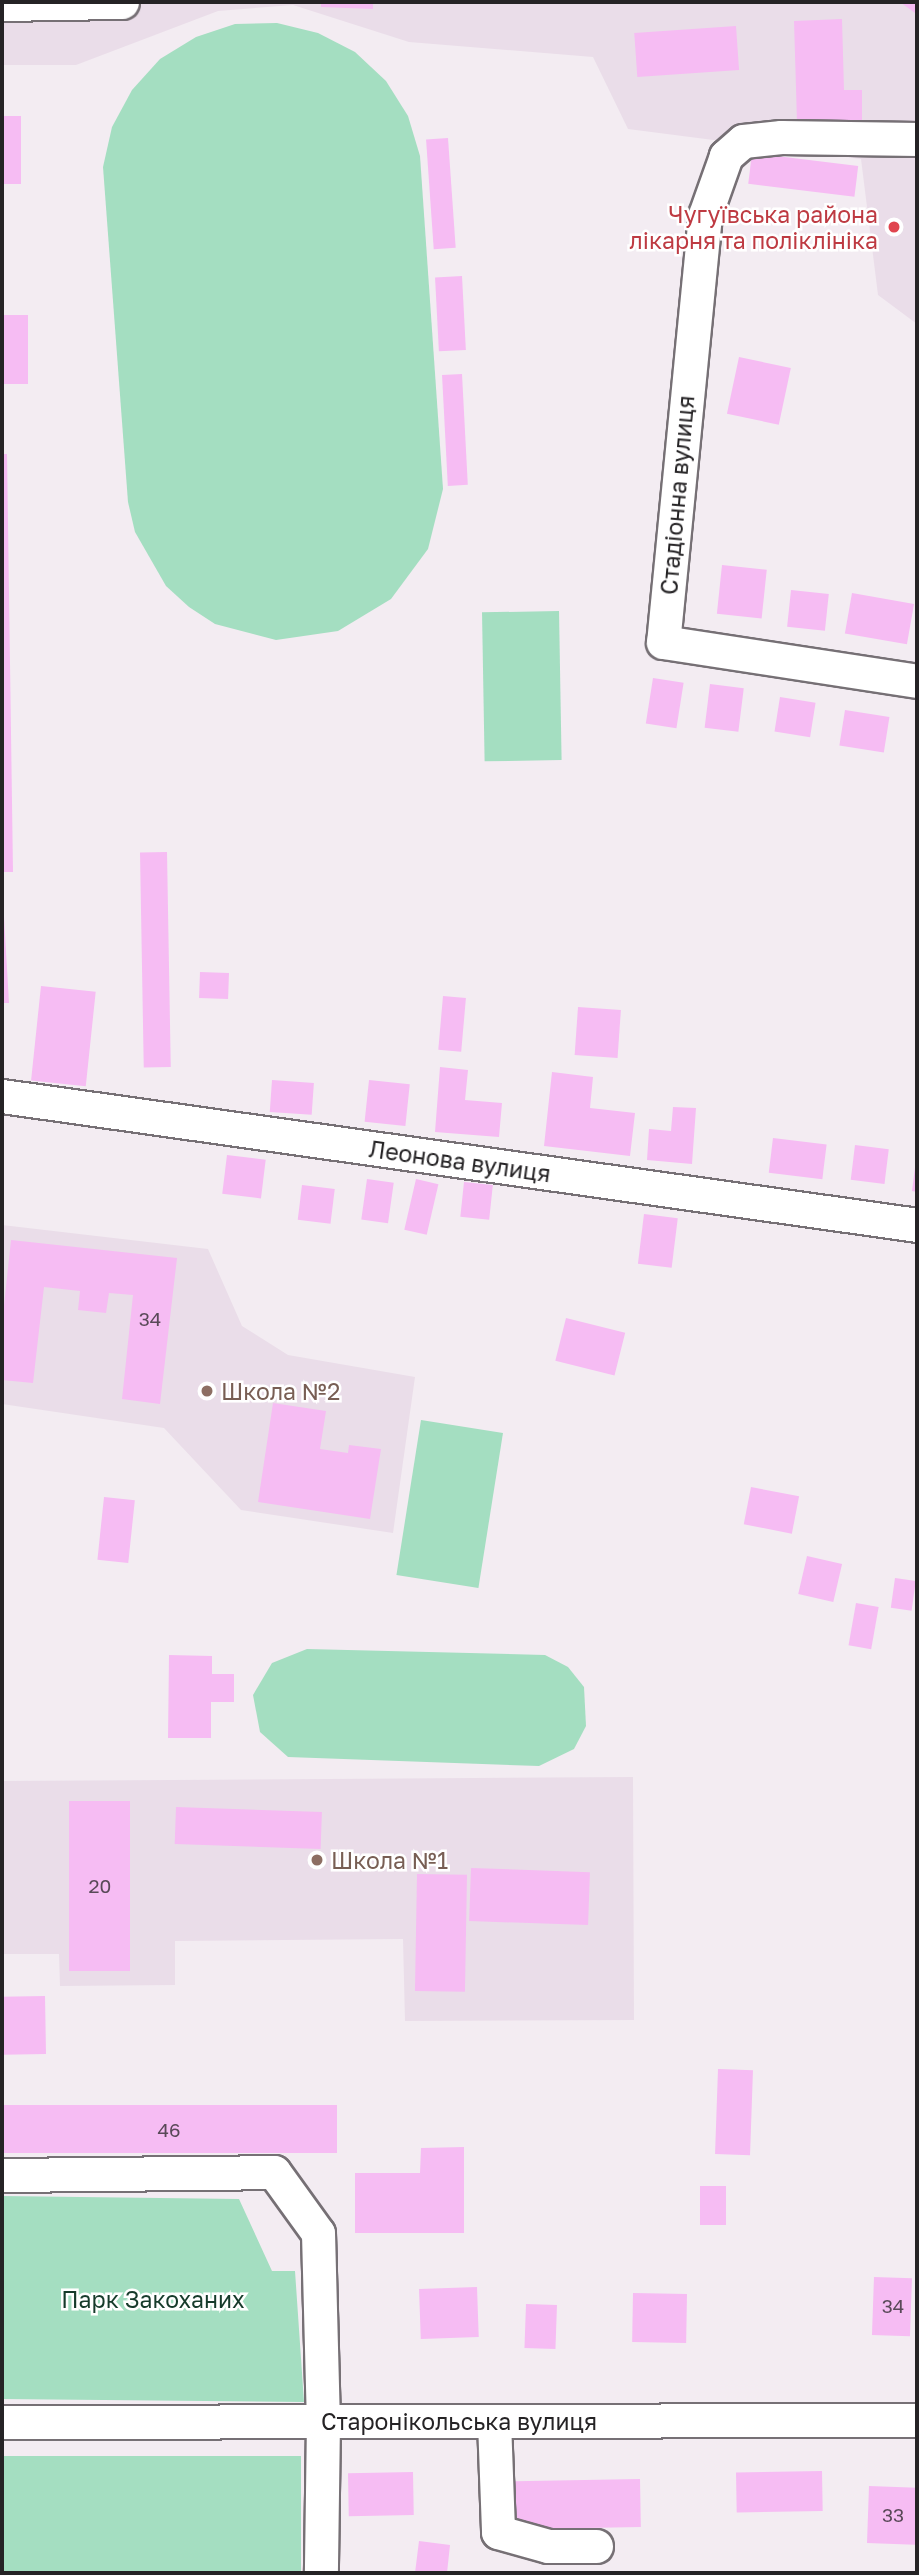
<!DOCTYPE html>
<html>
<head>
<meta charset="utf-8">
<style>
  body { margin:0 }
  #map { position:relative; width:919px; height:2575px; overflow:hidden; background:#f3ecf2; font-family:"Golos Text",sans-serif }
  div>[style] { position:absolute }
  .built>* { inset:0; background:#eadde9 }
  .green>* { inset:0; background:#a4dec1; transform-origin:0 0 }
  .building>* { inset:0; background:#f6bcf3; transform-origin:0 0 }
  .roads { filter:drop-shadow(2px 0 #767075) drop-shadow(-2px 0 #767075) drop-shadow(0 2px #767075) drop-shadow(0 -2px #767075) }
  .minor>* { height:33px; margin:-16.5px; padding:0 16.5px; transform-origin:16.5px; border-radius:16.5px; background:#fff }
  .dots>* { width:19px; height:19px; translate:-50% -50%; box-sizing:border-box; border:4px solid #fff; border-radius:50% }
  span { translate:-50% -50%; white-space:nowrap; text-align:center; line-height:1.15; -webkit-text-stroke:5px #fff; paint-order:stroke }
  .number-label { font-size:19px; color:#594958 }
  .number-label span { -webkit-text-stroke-width:0 }
  .health-label { font-size:23px; color:#be3a42 }
  .right { translate:-100% -50%; text-align:right }
  .street-label { font-size:23px; color:#252325 }
  .education-label { font-size:23px; color:#785e54 }
  .left { translate:0 -50%; text-align:left }
  .park-label { font-size:23px; color:#163b2b }
  .frame { position:absolute; inset:0; border:4px solid #252325; pointer-events:none }
</style>
</head>
<body>
<div id="map">
  <div class="built">
    <div style="clip-path:polygon(2px 2px,917px 2px,917px 324px,878px 295px,861px 159px,628px 129px,593px 57px,409px 42px,293px 5px,218px 11px,76px 65px,2px 65px)"></div>
    <div style="clip-path:polygon(2px 1225px,208px 1249px,242px 1326px,288px 1355px,415px 1377px,393px 1533px,241px 1510px,164px 1428px,2px 1404px)"></div>
    <div style="clip-path:polygon(633px 1777px,634px 2020px,405px 2021px,403px 1939px,175px 1941px,175px 1985px,60px 1986px,59px 1954px,2px 1954px,2px 1781px)"></div>
  </div>
  <div class="green">
    <div style="clip-path:polygon(277px 23px,318px 33px,355px 52px,386px 81px,408px 116px,420px 156px,443px 489px,428px 549px,391px 599px,338px 631px,276px 640px,215px 624px,189px 607px,166px 586px,135px 532px,128px 502px,103px 167px,112px 127px,132px 90px,160px 59px,196px 37px,235px 24px)"></div>
    <div style="left:559px;top:611px;width:149px;height:77px;rotate:89deg"></div>
    <div style="left:421px;top:1420px;width:83px;height:157px;rotate:9deg"></div>
    <div style="clip-path:polygon(307px 1649px,545px 1655px,568px 1667px,584px 1687px,586px 1726px,574px 1749px,539px 1766px,288px 1757px,260px 1732px,253px 1695px,272px 1663px)"></div>
    <div style="clip-path:polygon(2px 2196px,239px 2199px,272px 2271px,295px 2271px,304px 2402px,2px 2399px)"></div>
    <div style="left:301px;top:2456px;width:117px;height:299px;rotate:90deg"></div>
  </div>
  <div class="building">
    <div style="clip-path:polygon(321px 2px,373px 2px,373px 9px,321px 7px)"></div>
    <div style="clip-path:polygon(900px 2px,917px 2px,917px 10px,915px 13px)"></div>
    <div style="clip-path:polygon(842px 19px,844px 90px,862px 90px,862px 120px,797px 122px,794px 21px)"></div>
    <div style="left:736px;top:26px;width:44px;height:102px;rotate:86deg"></div>
    <div style="left:2px;top:116px;width:19px;height:68px"></div>
    <div style="left:448px;top:138px;width:110px;height:22px;rotate:86deg"></div>
    <div style="left:752px;top:153px;width:107px;height:31px;rotate:7deg"></div>
    <div style="left:462px;top:276px;width:74px;height:27px;rotate:87deg"></div>
    <div style="left:2px;top:315px;width:26px;height:69px"></div>
    <div style="left:739px;top:357px;width:53px;height:58px;rotate:12deg"></div>
    <div style="left:462px;top:374px;width:111px;height:20px;rotate:87deg"></div>
    <div style="clip-path:polygon(2px 454px,7px 454px,13px 872px,2px 872px)"></div>
    <div style="left:722px;top:565px;width:45px;height:49px;rotate:6deg"></div>
    <div style="left:791px;top:590px;width:38px;height:37px;rotate:6deg"></div>
    <div style="left:852px;top:593px;width:63px;height:41px;rotate:10deg"></div>
    <div style="left:653px;top:678px;width:31px;height:46px;rotate:9deg"></div>
    <div style="left:710px;top:684px;width:34px;height:44px;rotate:7deg"></div>
    <div style="left:780px;top:697px;width:36px;height:35px;rotate:9deg"></div>
    <div style="left:845px;top:710px;width:45px;height:36px;rotate:9deg"></div>
    <div style="left:167px;top:852px;width:215px;height:27px;rotate:89deg"></div>
    <div style="clip-path:polygon(4px 917px,9px 1003px,2px 1003px,2px 918px)"></div>
    <div style="left:200px;top:972px;width:29px;height:26px;rotate:2deg"></div>
    <div style="left:41px;top:986px;width:55px;height:95px;rotate:6deg"></div>
    <div style="left:443px;top:996px;width:23px;height:54px;rotate:5deg"></div>
    <div style="left:578px;top:1007px;width:43px;height:48px;rotate:4deg"></div>
    <div style="clip-path:polygon(440px 1067px,468px 1070px,465px 1100px,502px 1103px,499px 1137px,435px 1132px)"></div>
    <div style="clip-path:polygon(552px 1072px,593px 1077px,590px 1108px,635px 1113px,630px 1156px,544px 1146px)"></div>
    <div style="left:272px;top:1080px;width:42px;height:32px;rotate:4deg"></div>
    <div style="left:369px;top:1080px;width:41px;height:42px;rotate:6deg"></div>
    <div style="clip-path:polygon(673px 1107px,696px 1108px,692px 1164px,647px 1160px,649px 1129px,671px 1131px)"></div>
    <div style="left:773px;top:1138px;width:54px;height:35px;rotate:7deg"></div>
    <div style="left:855px;top:1145px;width:34px;height:35px;rotate:7deg"></div>
    <div style="left:227px;top:1155px;width:39px;height:39px;rotate:7deg"></div>
    <div style="clip-path:polygon(916px 1160px,917px 1160px,917px 1192px,912px 1191px)"></div>
    <div style="left:367px;top:1179px;width:27px;height:41px;rotate:8deg"></div>
    <div style="left:416px;top:1179px;width:23px;height:52px;rotate:13deg"></div>
    <div style="left:464px;top:1182px;width:29px;height:35px;rotate:6deg"></div>
    <div style="left:302px;top:1185px;width:33px;height:35px;rotate:7deg"></div>
    <div style="left:644px;top:1214px;width:34px;height:50px;rotate:7deg"></div>
    <div style="clip-path:polygon(11px 1240px,177px 1258px,160px 1404px,122px 1399px,133px 1295px,109px 1293px,106px 1313px,78px 1310px,80px 1291px,44px 1287px,33px 1383px,2px 1380px,2px 1324px)"></div>
    <div style="left:566px;top:1318px;width:61px;height:44px;rotate:14deg"></div>
    <div style="clip-path:polygon(273px 1403px,326px 1411px,320px 1449px,348px 1453px,349px 1445px,381px 1449px,370px 1519px,258px 1502px)"></div>
    <div style="left:751px;top:1487px;width:49px;height:38px;rotate:11deg"></div>
    <div style="left:104px;top:1497px;width:31px;height:63px;rotate:6deg"></div>
    <div style="left:807px;top:1556px;width:36px;height:39px;rotate:13deg"></div>
    <div style="left:895px;top:1578px;width:21px;height:30px;rotate:8deg"></div>
    <div style="left:856px;top:1603px;width:23px;height:43px;rotate:10deg"></div>
    <div style="clip-path:polygon(169px 1655px,212px 1656px,212px 1674px,234px 1674px,234px 1702px,211px 1702px,211px 1738px,168px 1738px)"></div>
    <div style="left:69px;top:1801px;width:61px;height:170px"></div>
    <div style="left:176px;top:1807px;width:146px;height:37px;rotate:2deg"></div>
    <div style="left:471px;top:1868px;width:119px;height:53px;rotate:2deg"></div>
    <div style="left:417px;top:1874px;width:50px;height:117px;rotate:1deg"></div>
    <div style="left:45px;top:1996px;width:58px;height:43px;rotate:89deg"></div>
    <div style="left:718px;top:2069px;width:35px;height:85px;rotate:2deg"></div>
    <div style="left:2px;top:2105px;width:335px;height:48px"></div>
    <div style="clip-path:polygon(464px 2147px,464px 2233px,355px 2233px,355px 2173px,420px 2173px,421px 2148px)"></div>
    <div style="left:700px;top:2186px;width:26px;height:39px"></div>
    <div style="left:874px;top:2277px;width:38px;height:58px;rotate:2deg"></div>
    <div style="left:477px;top:2287px;width:50px;height:58px;rotate:88deg"></div>
    <div style="left:633px;top:2293px;width:54px;height:49px;rotate:1deg"></div>
    <div style="left:526px;top:2304px;width:31px;height:44px;rotate:2deg"></div>
    <div style="left:822px;top:2471px;width:40px;height:86px;rotate:89deg"></div>
    <div style="left:413px;top:2472px;width:43px;height:65px;rotate:89deg"></div>
    <div style="left:640px;top:2479px;width:48px;height:125px;rotate:89deg"></div>
    <div style="left:869px;top:2486px;width:48px;height:57px;rotate:2deg"></div>
    <div style="clip-path:polygon(419px 2541px,450px 2545px,447px 2573px,415px 2573px)"></div>
  </div>
  <div class="roads">
    <div class="minor">
      <div style="left:2px;top:4px;width:120px;rotate:-1deg"></div>
      <div style="left:917px;top:139px;width:136px;rotate:-179.2deg"></div>
      <div style="left:781px;top:137px;width:38px;rotate:174deg"></div>
      <div style="left:743px;top:141px;width:23px;rotate:139deg"></div>
      <div style="left:726px;top:156px;width:63px;rotate:109.6deg"></div>
      <div style="left:705px;top:215px;width:429px;rotate:95.6deg"></div>
      <div style="left:663px;top:642px;width:257px;rotate:8.7deg"></div>
      <div style="left:2px;top:1096px;width:924px;rotate:8.02deg"></div>
      <div style="left:2px;top:2175px;width:272px;rotate:-0.6deg"></div>
      <div style="left:274px;top:2172px;width:75px;rotate:54.2deg"></div>
      <div style="left:318px;top:2233px;width:188px;rotate:88.5deg"></div>
      <div style="left:323px;top:2421px;width:152px;rotate:90.8deg"></div>
      <div style="left:494px;top:2421px;width:111px;rotate:87.9deg"></div>
      <div style="left:498px;top:2532px;width:52px;rotate:15.6deg"></div>
      <div style="left:548px;top:2546px;width:48px"></div>
      <div style="left:2px;top:2422px;width:915px;rotate:-0.13deg"></div>
    </div>
  </div>
  <div class="dots">
    <div style="left:894px;top:227px;background:#e0444e"></div>
    <div style="left:207px;top:1391px;background:#8d6e63"></div>
    <div style="left:317px;top:1860px;background:#8d6e63"></div>
  </div>
  <div class="number-label">
    <span style="left:150px;top:1319px">34</span>
    <span style="left:100px;top:1886px">20</span>
    <span style="left:169px;top:2130px">46</span>
    <span style="left:893px;top:2306px">34</span>
    <span style="left:893px;top:2515px">33</span>
  </div>
  <div class="health-label">
    <span class="right" style="left:878px;top:227px">Чугуївська района<br>лікарня та поліклініка</span>
  </div>
  <div class="street-label">
    <span style="left:677px;top:495px;rotate:-85deg">Стадіонна вулиця</span>
    <span style="left:460px;top:1161px;rotate:8deg">Леонова вулиця</span>
    <span style="left:459px;top:2421px">Старонікольська вулиця</span>
  </div>
  <div class="education-label">
    <span class="left" style="left:221px;top:1391px">Школа №2</span>
    <span class="left" style="left:331px;top:1860px">Школа №1</span>
  </div>
  <div class="park-label">
    <span style="left:153px;top:2299px">Парк Закоханих</span>
  </div>
  <div class="frame"></div>
</div>
</body>
</html>
